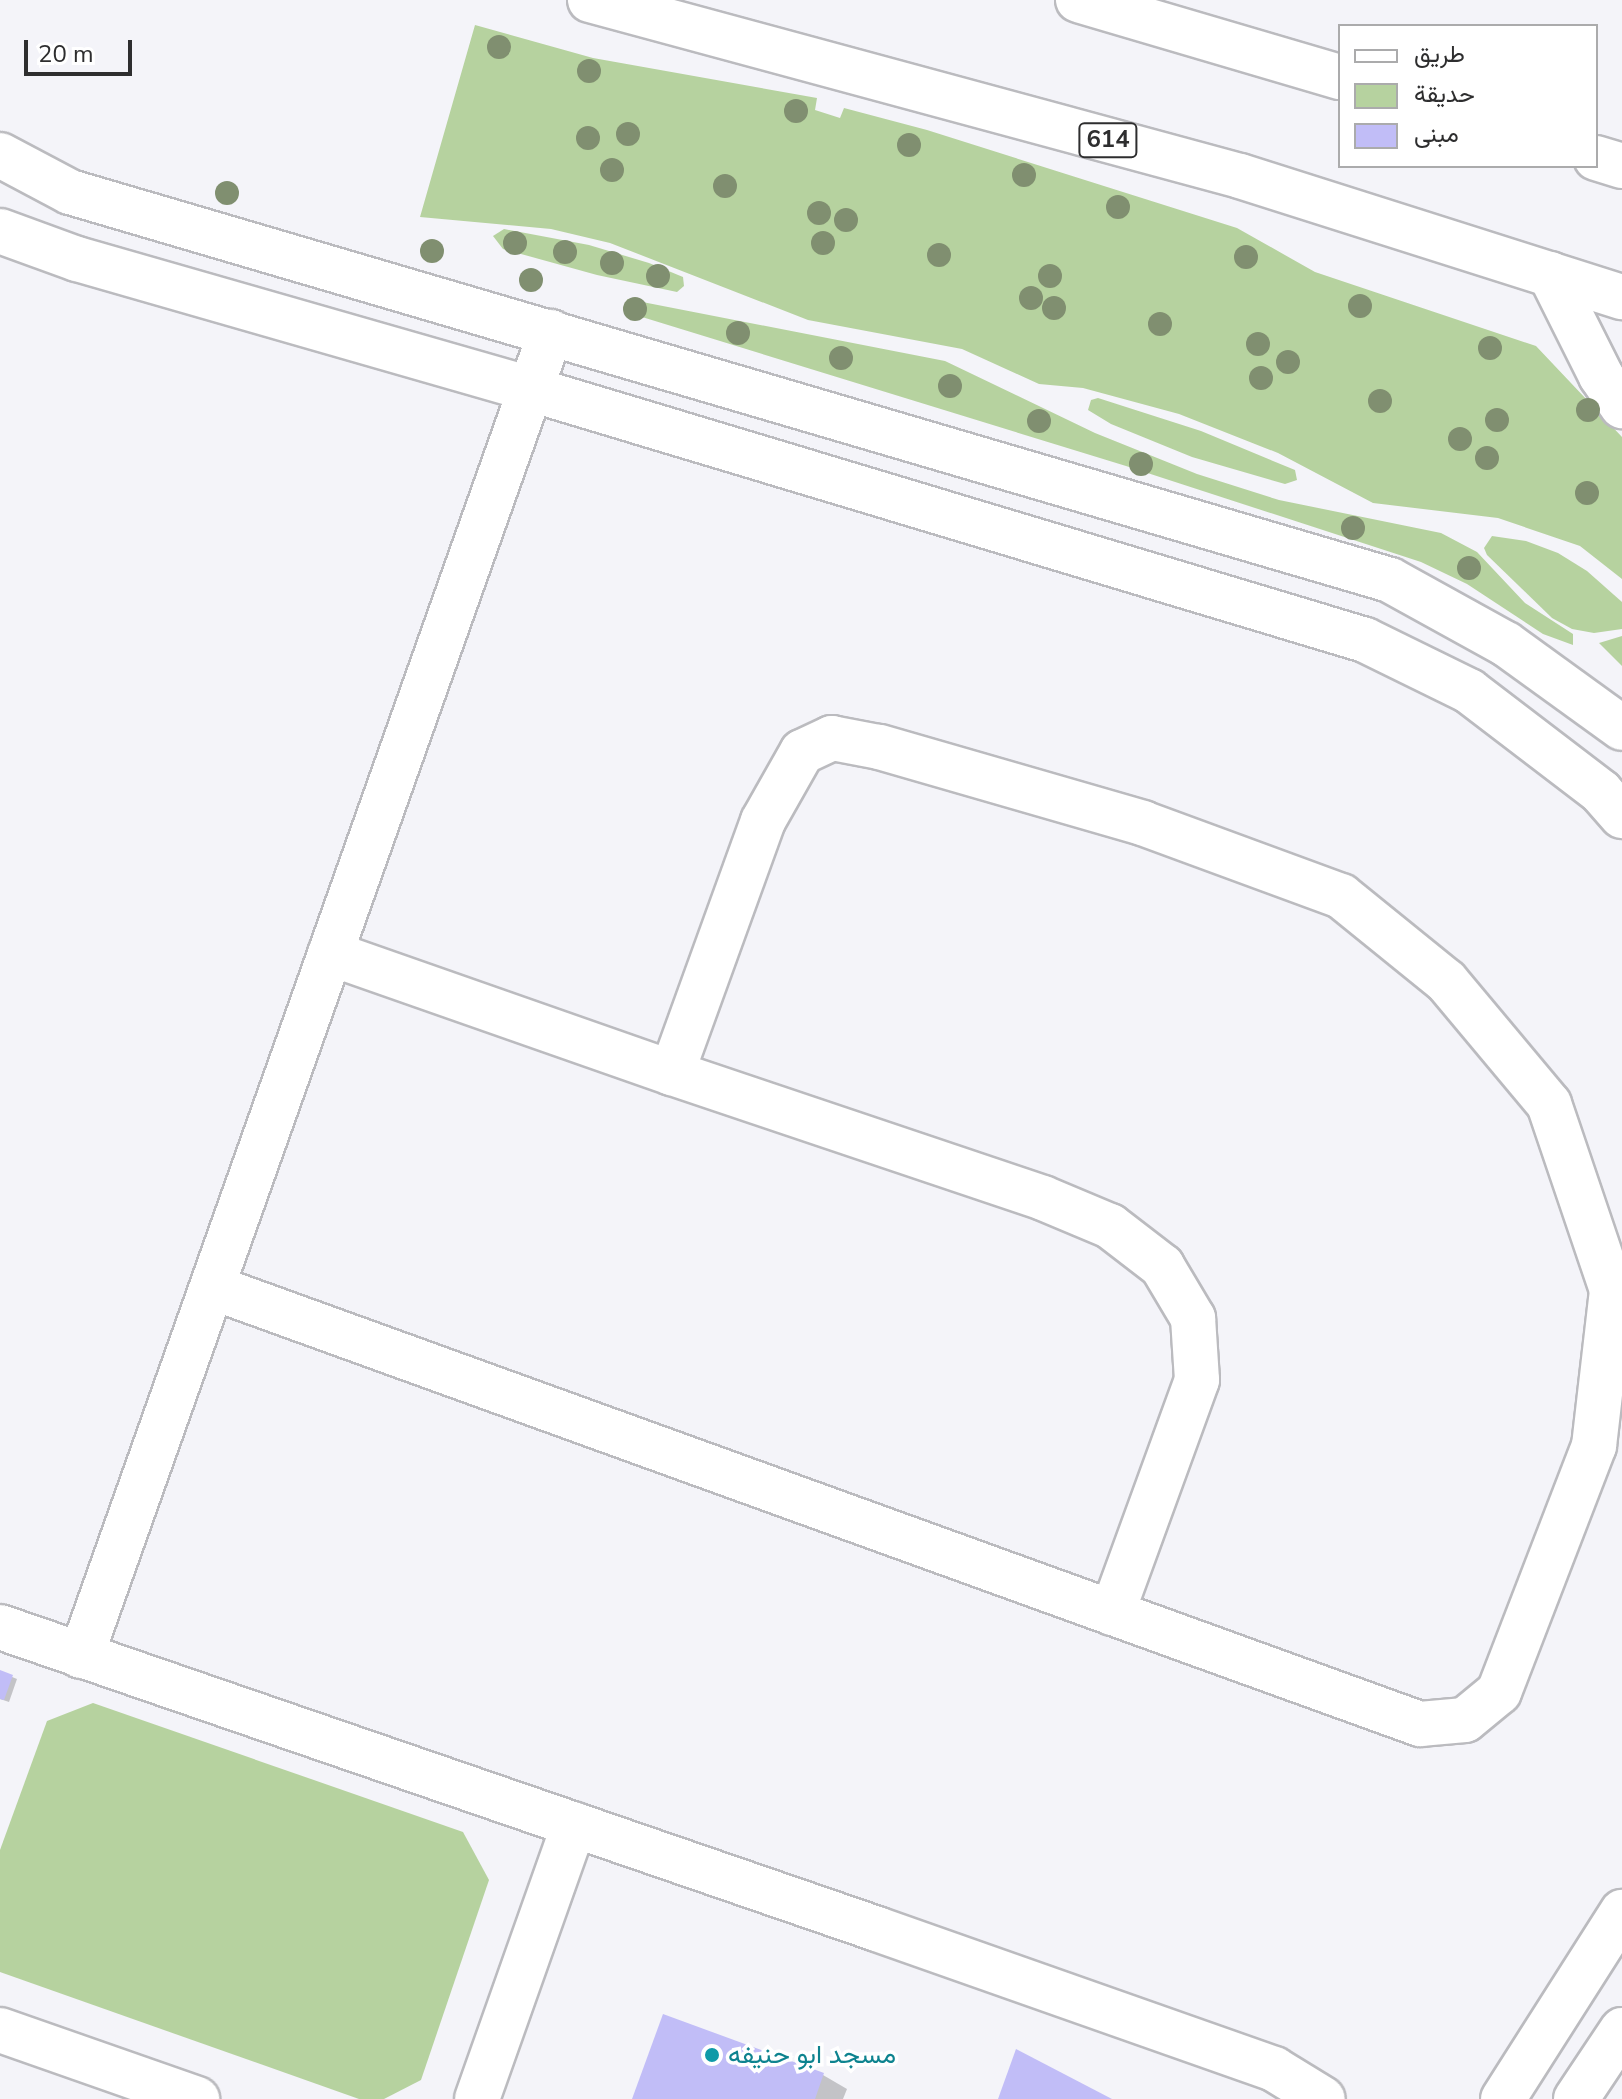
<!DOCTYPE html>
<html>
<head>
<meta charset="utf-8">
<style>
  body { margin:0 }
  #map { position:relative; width:1622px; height:2099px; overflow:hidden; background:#f4f4f9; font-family:"Nunito Sans",Vazirmatn,sans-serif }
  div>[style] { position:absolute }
  .green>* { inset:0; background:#b6d29f }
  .shadow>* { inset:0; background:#0003 }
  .building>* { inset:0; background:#c1bdf7 }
  .roads { filter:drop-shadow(2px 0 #bbbbbf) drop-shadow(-2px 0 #bbbbbf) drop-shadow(0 2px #bbbbbf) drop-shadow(0 -2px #bbbbbf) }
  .minor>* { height:44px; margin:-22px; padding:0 22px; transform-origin:22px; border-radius:22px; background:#fff }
  .major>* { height:44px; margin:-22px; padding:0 22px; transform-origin:22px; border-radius:22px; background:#fff }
  .highway>* { height:44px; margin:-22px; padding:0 22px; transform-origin:22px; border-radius:22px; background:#fff }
  .trees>* { width:24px; height:24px; margin:-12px; border-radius:50%; background:#808f70 }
  .dots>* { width:22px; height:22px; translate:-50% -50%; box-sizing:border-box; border:4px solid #fff; border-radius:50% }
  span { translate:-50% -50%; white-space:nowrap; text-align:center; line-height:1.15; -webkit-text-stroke:7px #fff; paint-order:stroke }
  .shield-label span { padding:2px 6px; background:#fff; border:2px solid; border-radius:6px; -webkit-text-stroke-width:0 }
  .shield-label { font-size:24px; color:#2e2e2f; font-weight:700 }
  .culture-label { font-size:26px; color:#0d838f }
  .left { translate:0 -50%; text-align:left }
  .legend { position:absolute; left:1338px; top:24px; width:260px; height:144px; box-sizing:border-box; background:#fff; border:2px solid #ababac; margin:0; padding:10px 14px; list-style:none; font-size:24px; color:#2e2e2f }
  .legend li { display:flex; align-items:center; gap:16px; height:40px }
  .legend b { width:40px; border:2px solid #ababac }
  .scale { position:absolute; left:24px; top:40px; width:108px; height:36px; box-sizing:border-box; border:4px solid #2e2e2f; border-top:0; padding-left:10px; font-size:24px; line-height:28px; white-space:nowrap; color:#2e2e2f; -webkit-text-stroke:6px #fff; paint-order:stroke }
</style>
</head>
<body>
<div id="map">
  <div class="green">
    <div style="clip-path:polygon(475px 25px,593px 58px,817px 98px,815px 110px,840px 118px,844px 108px,927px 130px,1237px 228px,1315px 272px,1536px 346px,1622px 437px,1622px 579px,1580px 546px,1498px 518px,1373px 503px,1278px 453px,1179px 414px,1083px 388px,1039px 384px,962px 349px,808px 320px,610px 243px,551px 229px,420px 217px)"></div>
    <div style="clip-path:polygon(504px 229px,589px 245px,649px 263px,683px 277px,684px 286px,677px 292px,597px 275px,503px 249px,493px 236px)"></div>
    <div style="clip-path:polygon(627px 299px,945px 361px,1095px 433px,1197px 474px,1279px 500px,1441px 533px,1477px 552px,1525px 603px,1573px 634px,1573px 645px,1543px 634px,1467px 584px,1421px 562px,1126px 466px,629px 313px)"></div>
    <div style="clip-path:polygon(1098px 398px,1201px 431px,1273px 461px,1295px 470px,1297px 480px,1285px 484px,1192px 457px,1111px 424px,1088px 410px,1091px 400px)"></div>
    <div style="clip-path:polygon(1492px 536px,1526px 541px,1558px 553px,1587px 571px,1622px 602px,1622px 629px,1594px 633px,1572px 629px,1552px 618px,1487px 555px,1484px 548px)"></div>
    <div style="clip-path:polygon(1622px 636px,1622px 666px,1599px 643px)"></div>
    <div style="clip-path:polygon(93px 1703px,463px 1832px,489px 1880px,421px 2080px,384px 2099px,359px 2099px,0 1972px,0 1850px,47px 1721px)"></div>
  </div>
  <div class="shadow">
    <div style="clip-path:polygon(0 1672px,17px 1679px,9px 1702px,0 1699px)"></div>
    <div style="clip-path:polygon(664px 2016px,823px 2075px,847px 2089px,843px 2099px,634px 2099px)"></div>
  </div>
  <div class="building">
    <div style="clip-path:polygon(0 1670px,13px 1675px,4px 1700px,0 1699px)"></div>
    <div style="clip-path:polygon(663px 2014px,824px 2073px,815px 2099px,632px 2099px)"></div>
    <div style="clip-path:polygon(1016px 2049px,1112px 2099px,998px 2099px)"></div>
  </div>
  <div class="roads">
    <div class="minor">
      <div style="left:1550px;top:274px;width:114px;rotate:63.4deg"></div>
      <div style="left:1601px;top:376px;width:37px;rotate:55deg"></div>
      <div style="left:672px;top:1073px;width:391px;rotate:18.6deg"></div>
      <div style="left:1043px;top:1198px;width:73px;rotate:22.7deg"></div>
      <div style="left:1110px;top:1226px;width:66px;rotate:37.6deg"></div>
      <div style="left:1162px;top:1266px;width:61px;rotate:59.2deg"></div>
      <div style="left:1193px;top:1318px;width:62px;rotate:86.3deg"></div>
      <div style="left:1197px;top:1380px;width:248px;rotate:110deg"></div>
      <div style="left:212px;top:1287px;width:1285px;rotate:19.89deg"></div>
      <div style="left:1420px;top:1724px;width:45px;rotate:-5.1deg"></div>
      <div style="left:1465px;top:1720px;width:44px;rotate:-39.5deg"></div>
      <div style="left:1499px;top:1692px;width:264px;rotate:-68.9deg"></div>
      <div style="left:1594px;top:1446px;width:157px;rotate:-83.4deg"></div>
      <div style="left:1612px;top:1290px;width:196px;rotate:-108.7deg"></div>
      <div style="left:1549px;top:1104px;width:160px;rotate:-129.9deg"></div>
      <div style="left:1446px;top:981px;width:135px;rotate:-141deg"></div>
      <div style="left:1341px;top:896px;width:211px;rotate:-159.8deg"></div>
      <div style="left:1143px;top:823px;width:275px;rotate:-163.9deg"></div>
      <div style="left:879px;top:747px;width:48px;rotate:-169.2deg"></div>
      <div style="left:832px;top:738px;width:33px;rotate:155deg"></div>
      <div style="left:802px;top:752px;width:79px;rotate:119.5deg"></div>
      <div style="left:763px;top:821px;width:268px;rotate:109.9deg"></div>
      <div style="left:672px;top:1073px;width:362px;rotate:-160.7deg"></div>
      <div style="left:0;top:1627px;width:928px;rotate:19deg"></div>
      <div style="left:877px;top:1929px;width:421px;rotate:19.4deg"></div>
      <div style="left:1274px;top:2069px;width:57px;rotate:31.5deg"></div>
      <div style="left:81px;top:1656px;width:1405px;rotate:-70.46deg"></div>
      <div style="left:0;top:2030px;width:209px;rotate:19.3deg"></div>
      <div style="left:477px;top:2099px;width:291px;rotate:-70.5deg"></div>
    </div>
    <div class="major">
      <div style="left:0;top:155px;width:79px;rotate:27.9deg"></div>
      <div style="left:70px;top:192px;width:1376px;rotate:16.38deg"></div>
      <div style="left:1390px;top:580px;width:132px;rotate:28.9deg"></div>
      <div style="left:1506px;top:644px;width:143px;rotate:35.9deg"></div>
      <div style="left:0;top:231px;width:82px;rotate:20deg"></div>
      <div style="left:77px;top:259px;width:465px;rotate:16deg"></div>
      <div style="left:524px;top:387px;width:878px;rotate:16.74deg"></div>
      <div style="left:1365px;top:640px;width:116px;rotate:26.1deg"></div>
      <div style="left:1469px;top:691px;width:166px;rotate:37.4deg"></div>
      <div style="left:1601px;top:792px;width:32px;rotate:49deg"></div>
      <div style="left:1503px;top:2099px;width:222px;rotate:-57.5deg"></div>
      <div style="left:1576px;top:2099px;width:83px;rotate:-56.3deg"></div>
    </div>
    <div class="highway">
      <div style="left:590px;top:0;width:673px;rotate:15.15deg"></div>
      <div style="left:1240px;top:176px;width:401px;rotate:17.6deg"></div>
      <div style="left:1078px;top:0;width:273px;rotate:16.4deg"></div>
      <div style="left:1596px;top:158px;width:27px;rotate:17deg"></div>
    </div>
  </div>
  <div class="trees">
    <div style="left:499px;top:47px"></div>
    <div style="left:589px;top:71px"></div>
    <div style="left:796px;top:111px"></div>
    <div style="left:628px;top:134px"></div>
    <div style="left:588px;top:138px"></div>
    <div style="left:909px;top:145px"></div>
    <div style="left:612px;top:170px"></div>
    <div style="left:1024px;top:175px"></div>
    <div style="left:725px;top:186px"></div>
    <div style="left:227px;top:193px"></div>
    <div style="left:1118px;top:207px"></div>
    <div style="left:819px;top:213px"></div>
    <div style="left:846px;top:220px"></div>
    <div style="left:515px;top:243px"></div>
    <div style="left:823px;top:243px"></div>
    <div style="left:432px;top:251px"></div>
    <div style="left:565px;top:252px"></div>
    <div style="left:939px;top:255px"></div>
    <div style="left:1246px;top:257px"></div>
    <div style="left:612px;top:263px"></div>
    <div style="left:658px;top:276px"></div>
    <div style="left:1050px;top:276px"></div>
    <div style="left:531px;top:280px"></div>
    <div style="left:1031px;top:298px"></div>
    <div style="left:1360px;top:306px"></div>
    <div style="left:1054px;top:308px"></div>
    <div style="left:635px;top:309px"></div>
    <div style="left:1160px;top:324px"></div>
    <div style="left:738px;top:333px"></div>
    <div style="left:1258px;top:344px"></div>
    <div style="left:1490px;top:348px"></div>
    <div style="left:841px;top:358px"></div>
    <div style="left:1288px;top:362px"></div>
    <div style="left:1261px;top:378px"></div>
    <div style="left:950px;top:386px"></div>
    <div style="left:1380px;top:401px"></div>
    <div style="left:1588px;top:410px"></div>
    <div style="left:1497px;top:420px"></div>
    <div style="left:1039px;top:421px"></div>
    <div style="left:1460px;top:439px"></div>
    <div style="left:1487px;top:458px"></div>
    <div style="left:1141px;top:464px"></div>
    <div style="left:1587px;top:493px"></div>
    <div style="left:1353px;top:528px"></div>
    <div style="left:1469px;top:568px"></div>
  </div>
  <div class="dots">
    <div style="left:712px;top:2055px;background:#0f9aa8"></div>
  </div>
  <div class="shield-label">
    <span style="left:1108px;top:140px">614</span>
  </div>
  <div class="culture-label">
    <span class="left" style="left:728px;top:2055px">مسجد ابو حنيفه</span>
  </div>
  <ul class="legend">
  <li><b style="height:10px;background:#fff"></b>طريق</li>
  <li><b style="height:22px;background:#b6d29f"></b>حديقة</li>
  <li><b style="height:22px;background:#c1bdf7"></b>مبنى</li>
  </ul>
  <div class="scale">20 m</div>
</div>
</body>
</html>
